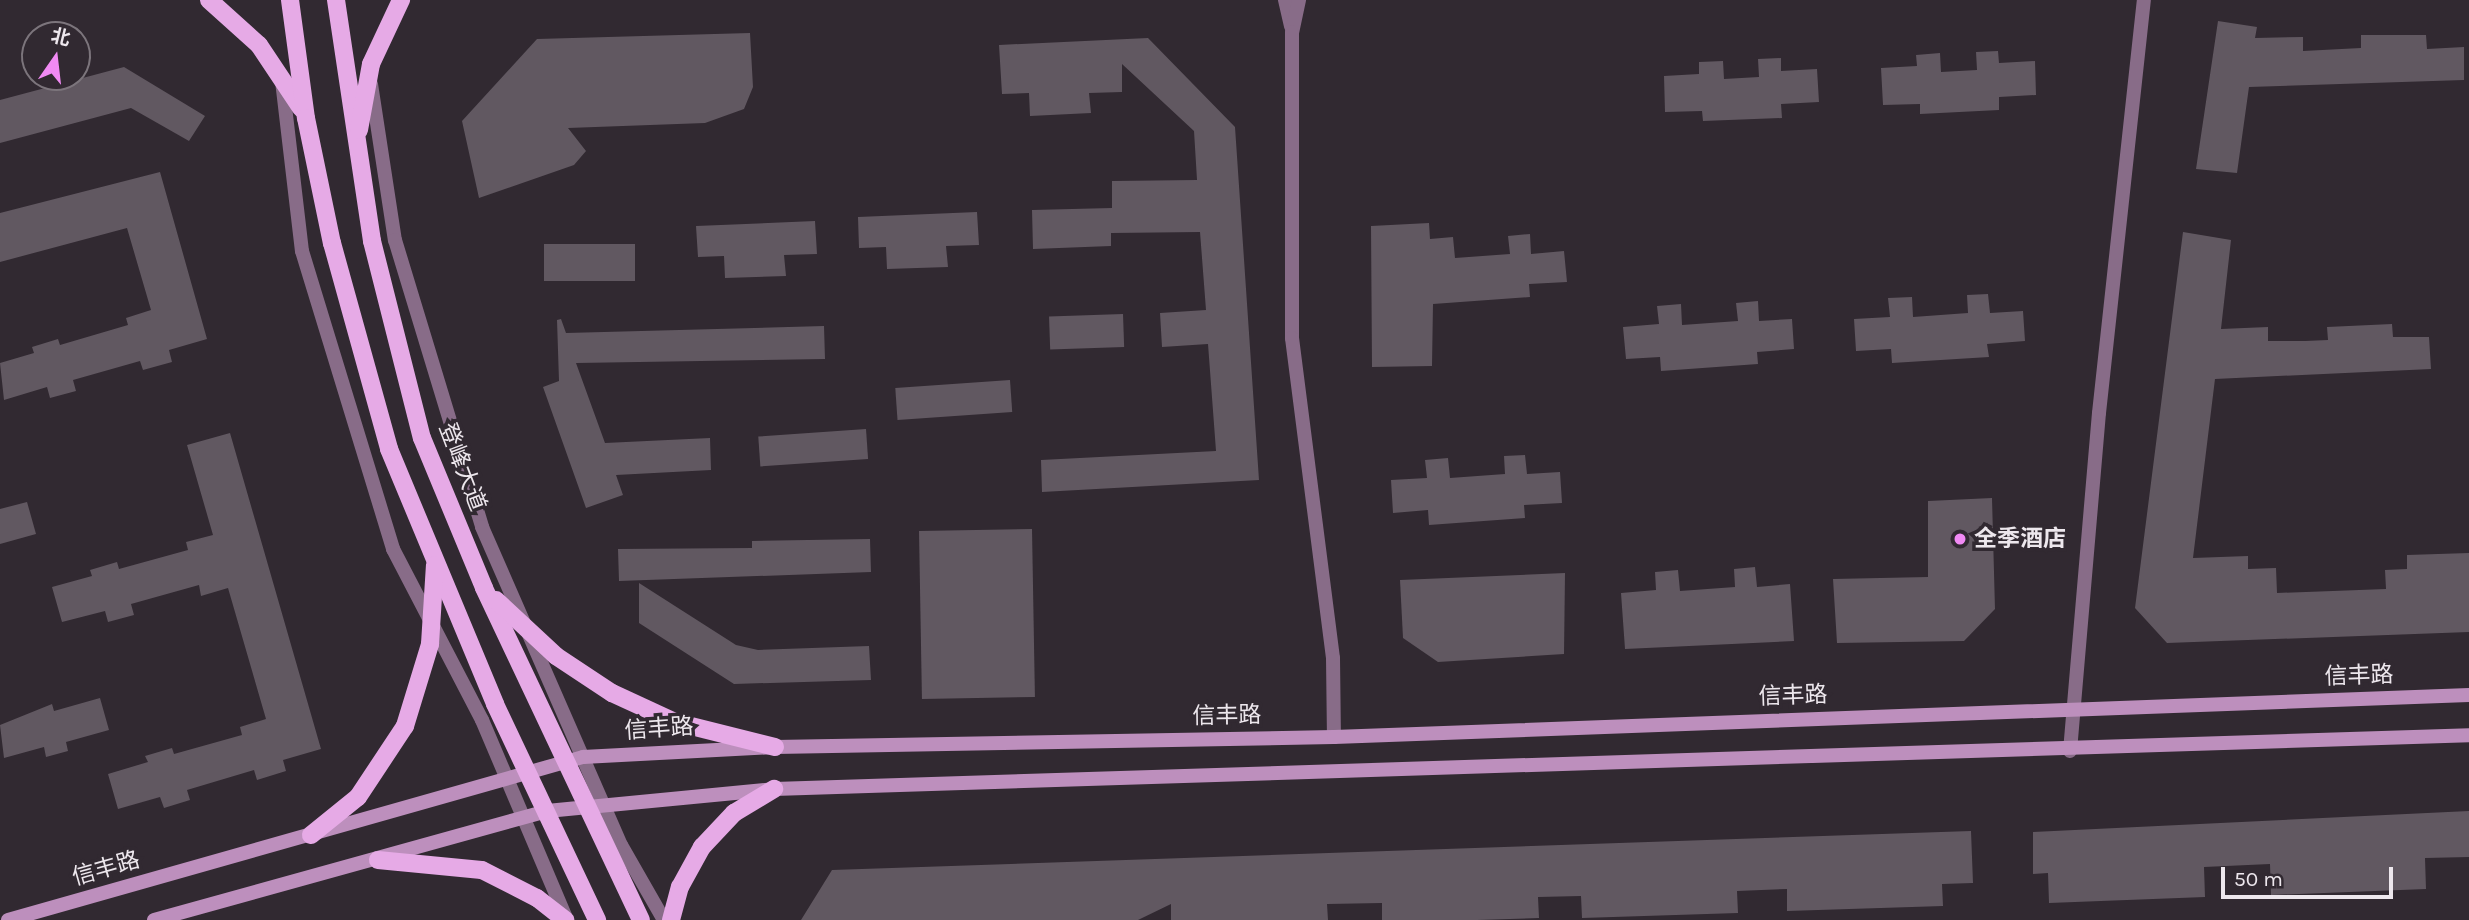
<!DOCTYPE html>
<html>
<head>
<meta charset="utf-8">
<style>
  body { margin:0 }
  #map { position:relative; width:2469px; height:920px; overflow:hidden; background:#312931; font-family:Karla,"Noto Sans SC",sans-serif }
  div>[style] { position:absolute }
  .building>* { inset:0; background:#615861; transform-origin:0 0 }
  .tertiary>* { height:14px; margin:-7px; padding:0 7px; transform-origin:7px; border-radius:7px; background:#886c88 }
  .secondary>* { height:14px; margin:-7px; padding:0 7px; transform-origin:7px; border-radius:7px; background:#bd8fbd }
  .primary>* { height:18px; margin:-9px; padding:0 9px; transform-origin:9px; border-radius:9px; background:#e6aae6 }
  .dots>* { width:19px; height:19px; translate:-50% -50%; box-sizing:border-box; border:4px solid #312931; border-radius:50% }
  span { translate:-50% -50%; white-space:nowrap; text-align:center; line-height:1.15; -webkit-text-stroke:7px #312931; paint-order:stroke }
  .street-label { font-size:23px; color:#ede7ed }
  .poi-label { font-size:23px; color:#ede7ed; font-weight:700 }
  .left { translate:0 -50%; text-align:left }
  .north { position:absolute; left:21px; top:21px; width:70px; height:70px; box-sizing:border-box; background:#312931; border:2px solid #7c757c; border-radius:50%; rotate:14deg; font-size:19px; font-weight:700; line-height:28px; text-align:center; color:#ede7ed }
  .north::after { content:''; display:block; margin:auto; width:24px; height:32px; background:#f18af4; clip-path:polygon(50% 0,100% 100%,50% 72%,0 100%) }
  .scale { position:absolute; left:2221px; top:867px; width:172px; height:32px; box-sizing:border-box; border:4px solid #ede7ed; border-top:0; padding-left:9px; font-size:21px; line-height:24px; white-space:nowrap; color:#ede7ed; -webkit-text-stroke:5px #312931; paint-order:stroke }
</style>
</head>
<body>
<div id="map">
  <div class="building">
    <div style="clip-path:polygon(2218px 21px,2257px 27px,2255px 38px,2303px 37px,2303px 51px,2361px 48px,2361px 35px,2426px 35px,2427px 49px,2464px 47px,2464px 80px,2249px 87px,2237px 173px,2196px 169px)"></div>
    <div style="clip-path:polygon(750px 33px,753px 87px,744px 109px,705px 123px,568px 128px,586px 151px,574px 165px,479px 198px,462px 121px,537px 39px)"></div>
    <div style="clip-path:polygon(1148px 38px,1235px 127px,1259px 480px,1042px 492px,1041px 460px,1216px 451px,1208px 344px,1162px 347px,1160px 313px,1206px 310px,1200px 232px,1111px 233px,1111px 246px,1033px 249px,1032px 210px,1112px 208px,1112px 181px,1197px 180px,1194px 131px,1122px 64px,1122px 92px,1089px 93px,1091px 113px,1030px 116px,1029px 93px,1002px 94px,999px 45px)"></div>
    <div style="clip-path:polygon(1998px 51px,1999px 63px,2035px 61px,2036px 95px,1999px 97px,1999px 110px,1920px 114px,1920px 104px,1883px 105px,1881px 68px,1917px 66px,1916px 55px,1940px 53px,1941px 72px,1977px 70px,1976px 52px)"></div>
    <div style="clip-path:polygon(1781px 58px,1781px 71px,1817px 69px,1819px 102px,1781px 104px,1782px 118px,1703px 121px,1702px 111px,1665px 112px,1664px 76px,1699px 74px,1699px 62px,1723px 61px,1724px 79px,1759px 77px,1758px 59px)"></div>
    <div style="clip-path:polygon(124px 67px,205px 116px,189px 141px,131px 108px,0 143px,0 100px)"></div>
    <div style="clip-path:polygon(160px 172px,207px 339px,169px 350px,172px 362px,143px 370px,140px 361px,73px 380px,76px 391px,50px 398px,47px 387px,4px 400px,0 363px,34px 353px,32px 347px,58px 339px,60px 345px,128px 325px,126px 318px,151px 310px,127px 228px,0 262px,0 213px)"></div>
    <div style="clip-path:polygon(977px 212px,979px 245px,946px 246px,948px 267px,887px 269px,886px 247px,859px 248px,858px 217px)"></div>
    <div style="clip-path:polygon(815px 221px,817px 254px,784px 255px,786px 276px,725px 278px,724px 256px,698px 257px,696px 226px)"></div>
    <div style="clip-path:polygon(1429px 223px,1430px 239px,1453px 237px,1455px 258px,1510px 254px,1508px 236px,1530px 234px,1531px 254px,1564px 251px,1567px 282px,1529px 284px,1530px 297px,1433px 304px,1432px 366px,1372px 367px,1371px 226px)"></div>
    <div style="clip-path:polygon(2183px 232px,2231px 240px,2221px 329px,2268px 327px,2268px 341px,2305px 341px,2328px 340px,2327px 327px,2392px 324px,2393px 337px,2429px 337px,2431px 369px,2215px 379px,2193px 558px,2248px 556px,2248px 569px,2276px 568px,2277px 593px,2386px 589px,2385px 570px,2407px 569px,2407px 555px,2469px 553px,2469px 632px,2167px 643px,2135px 608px)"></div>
    <div style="left:544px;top:244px;width:91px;height:37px"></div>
    <div style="clip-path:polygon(1988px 294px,1990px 313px,2023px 311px,2025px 341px,1987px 344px,1989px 357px,1892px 363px,1891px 349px,1856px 351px,1854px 319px,1890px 317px,1888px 298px,1912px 297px,1913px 317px,1968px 313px,1967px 295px)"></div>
    <div style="clip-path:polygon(1758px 301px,1759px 321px,1792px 319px,1794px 349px,1757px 352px,1758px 364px,1661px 371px,1660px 357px,1626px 359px,1623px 327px,1659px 324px,1657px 306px,1681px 304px,1682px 325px,1738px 321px,1736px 303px)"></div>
    <div style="left:1123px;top:314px;width:33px;height:74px;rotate:88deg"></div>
    <div style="clip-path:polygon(561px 319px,566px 333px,824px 326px,825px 359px,576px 363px,605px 443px,710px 438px,711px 470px,616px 475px,623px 495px,586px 508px,543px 387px,559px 381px,557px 320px)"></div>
    <div style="left:1010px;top:380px;width:32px;height:115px;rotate:86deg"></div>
    <div style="left:866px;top:429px;width:30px;height:108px;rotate:86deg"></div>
    <div style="clip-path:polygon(230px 433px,321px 749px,283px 760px,286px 771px,257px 780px,254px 770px,187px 790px,190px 800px,164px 808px,160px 797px,118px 809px,108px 774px,148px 762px,145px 756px,172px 748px,174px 754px,242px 735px,240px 727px,266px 719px,228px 588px,201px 596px,199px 585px,131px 604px,134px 615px,108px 622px,105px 611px,62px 622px,52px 587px,92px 576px,90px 570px,117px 562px,119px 569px,188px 550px,186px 542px,213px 535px,187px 445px)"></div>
    <div style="clip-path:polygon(1525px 455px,1527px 474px,1560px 472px,1562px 503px,1524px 505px,1525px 518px,1429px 525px,1428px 510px,1393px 513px,1391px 480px,1427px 478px,1425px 460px,1448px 458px,1450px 478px,1505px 474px,1504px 456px)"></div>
    <div style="clip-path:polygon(1992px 498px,1995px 609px,1964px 641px,1837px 643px,1833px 579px,1928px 577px,1928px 501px)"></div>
    <div style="clip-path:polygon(27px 502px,36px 534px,0 544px,0 509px)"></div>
    <div style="left:1032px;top:529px;width:168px;height:113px;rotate:89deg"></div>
    <div style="clip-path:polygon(870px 539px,871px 572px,619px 581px,618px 549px,752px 548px,752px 541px)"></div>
    <div style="clip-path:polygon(1755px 567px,1757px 587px,1790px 584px,1794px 641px,1625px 649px,1621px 593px,1656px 590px,1655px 572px,1678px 570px,1680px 591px,1735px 587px,1734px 569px)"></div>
    <div style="clip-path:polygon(1565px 573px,1564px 654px,1438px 662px,1403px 638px,1400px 580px)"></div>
    <div style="clip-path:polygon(639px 583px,736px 645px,758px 650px,869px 646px,871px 680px,734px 684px,639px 623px)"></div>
    <div style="clip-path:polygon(100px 698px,109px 730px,66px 742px,68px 751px,46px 757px,44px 747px,4px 758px,0 725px,52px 704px,54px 711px)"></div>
    <div style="clip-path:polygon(2469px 811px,2469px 857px,2425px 858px,2426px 889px,2271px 895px,2270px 864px,2204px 867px,2205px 897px,2049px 903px,2048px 873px,2033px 874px,2033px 832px)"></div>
    <div style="clip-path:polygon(1971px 831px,1973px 883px,1942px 884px,1943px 906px,1787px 911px,1787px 889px,1737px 891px,1738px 913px,1582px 918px,1581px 896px,1538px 897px,1539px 918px,1477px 920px,1382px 920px,1382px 903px,1327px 904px,1328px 920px,1171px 920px,1171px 904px,1138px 920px,801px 920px,832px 870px)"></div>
  </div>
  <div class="tertiary">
    <div style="left:1285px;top:0;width:27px;rotate:77deg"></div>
    <div style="left:1299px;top:0;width:33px;rotate:102deg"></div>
    <div style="left:1292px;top:32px;width:306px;rotate:90deg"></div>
    <div style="left:1292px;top:338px;width:323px;rotate:82.7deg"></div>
    <div style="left:1333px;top:658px;width:79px;rotate:89.3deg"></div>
    <div style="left:282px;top:81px;width:171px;rotate:83.3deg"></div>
    <div style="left:302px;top:251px;width:312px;rotate:73deg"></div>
    <div style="left:393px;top:549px;width:193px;rotate:62.5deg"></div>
    <div style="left:482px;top:720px;width:217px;rotate:67deg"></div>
    <div style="left:371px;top:84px;width:158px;rotate:81.3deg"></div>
    <div style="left:395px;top:240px;width:300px;rotate:73.1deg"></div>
    <div style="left:482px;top:527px;width:347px;rotate:66.4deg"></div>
    <div style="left:621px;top:845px;width:86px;rotate:60.2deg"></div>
    <div style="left:2070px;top:751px;width:339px;rotate:-85.1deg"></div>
    <div style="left:2099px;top:413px;width:415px;rotate:-83.8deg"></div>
  </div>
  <div class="secondary">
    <div style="left:8px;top:920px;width:598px;rotate:-15.83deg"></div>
    <div style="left:583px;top:757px;width:192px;rotate:-3deg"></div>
    <div style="left:775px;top:747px;width:559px;rotate:-1.02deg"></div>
    <div style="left:1334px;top:737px;width:1136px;rotate:-2.12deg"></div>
    <div style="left:154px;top:920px;width:408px;rotate:-15.5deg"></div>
    <div style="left:547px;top:811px;width:228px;rotate:-5.5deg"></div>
    <div style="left:774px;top:789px;width:1696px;rotate:-1.82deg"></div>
  </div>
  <div class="primary">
    <div style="left:209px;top:0;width:67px;rotate:42deg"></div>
    <div style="left:259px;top:45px;width:76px;rotate:56.3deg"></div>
    <div style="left:290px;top:0;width:119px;rotate:82.3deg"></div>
    <div style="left:306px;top:118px;width:128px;rotate:78.3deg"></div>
    <div style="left:332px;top:243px;width:214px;rotate:74.5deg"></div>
    <div style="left:389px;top:449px;width:276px;rotate:67.4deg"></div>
    <div style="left:495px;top:704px;width:239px;rotate:64.7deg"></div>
    <div style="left:336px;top:0;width:244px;rotate:81.5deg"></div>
    <div style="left:372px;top:241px;width:203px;rotate:75.8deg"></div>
    <div style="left:422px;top:438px;width:162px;rotate:67.5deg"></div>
    <div style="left:484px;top:588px;width:367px;rotate:64.7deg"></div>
    <div style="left:359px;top:130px;width:67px;rotate:-79.7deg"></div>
    <div style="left:371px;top:64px;width:71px;rotate:-64.9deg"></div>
    <div style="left:496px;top:600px;width:82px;rotate:43deg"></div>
    <div style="left:556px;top:656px;width:67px;rotate:33.5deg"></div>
    <div style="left:612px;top:693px;width:69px;rotate:24.7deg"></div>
    <div style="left:675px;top:722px;width:103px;rotate:14deg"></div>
    <div style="left:311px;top:835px;width:60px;rotate:-39deg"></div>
    <div style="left:358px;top:797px;width:85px;rotate:-56.5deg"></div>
    <div style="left:405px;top:726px;width:86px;rotate:-73deg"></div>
    <div style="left:430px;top:644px;width:79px;rotate:-86.4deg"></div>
    <div style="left:378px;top:860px;width:104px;rotate:5.5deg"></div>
    <div style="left:482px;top:870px;width:62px;rotate:27deg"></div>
    <div style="left:537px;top:898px;width:36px;rotate:38deg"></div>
    <div style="left:671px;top:920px;width:34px;rotate:-75deg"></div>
    <div style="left:680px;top:887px;width:46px;rotate:-61.2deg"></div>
    <div style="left:702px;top:847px;width:47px;rotate:-46.7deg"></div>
    <div style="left:734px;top:813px;width:47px;rotate:-31deg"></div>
  </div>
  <div class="dots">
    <div style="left:1960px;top:539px;background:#f18af4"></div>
  </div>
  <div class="street-label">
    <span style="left:462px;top:467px;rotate:69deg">登峰大道</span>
    <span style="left:2359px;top:676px;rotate:-2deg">信丰路</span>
    <span style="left:1793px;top:696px;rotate:-2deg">信丰路</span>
    <span style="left:1227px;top:716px;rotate:-1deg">信丰路</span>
    <span style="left:659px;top:729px;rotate:-4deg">信丰路</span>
    <span style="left:106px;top:869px;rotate:-16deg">信丰路</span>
  </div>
  <div class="poi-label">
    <span class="left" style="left:1974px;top:539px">全季酒店</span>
  </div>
  <div class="north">北</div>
  <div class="scale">50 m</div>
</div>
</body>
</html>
